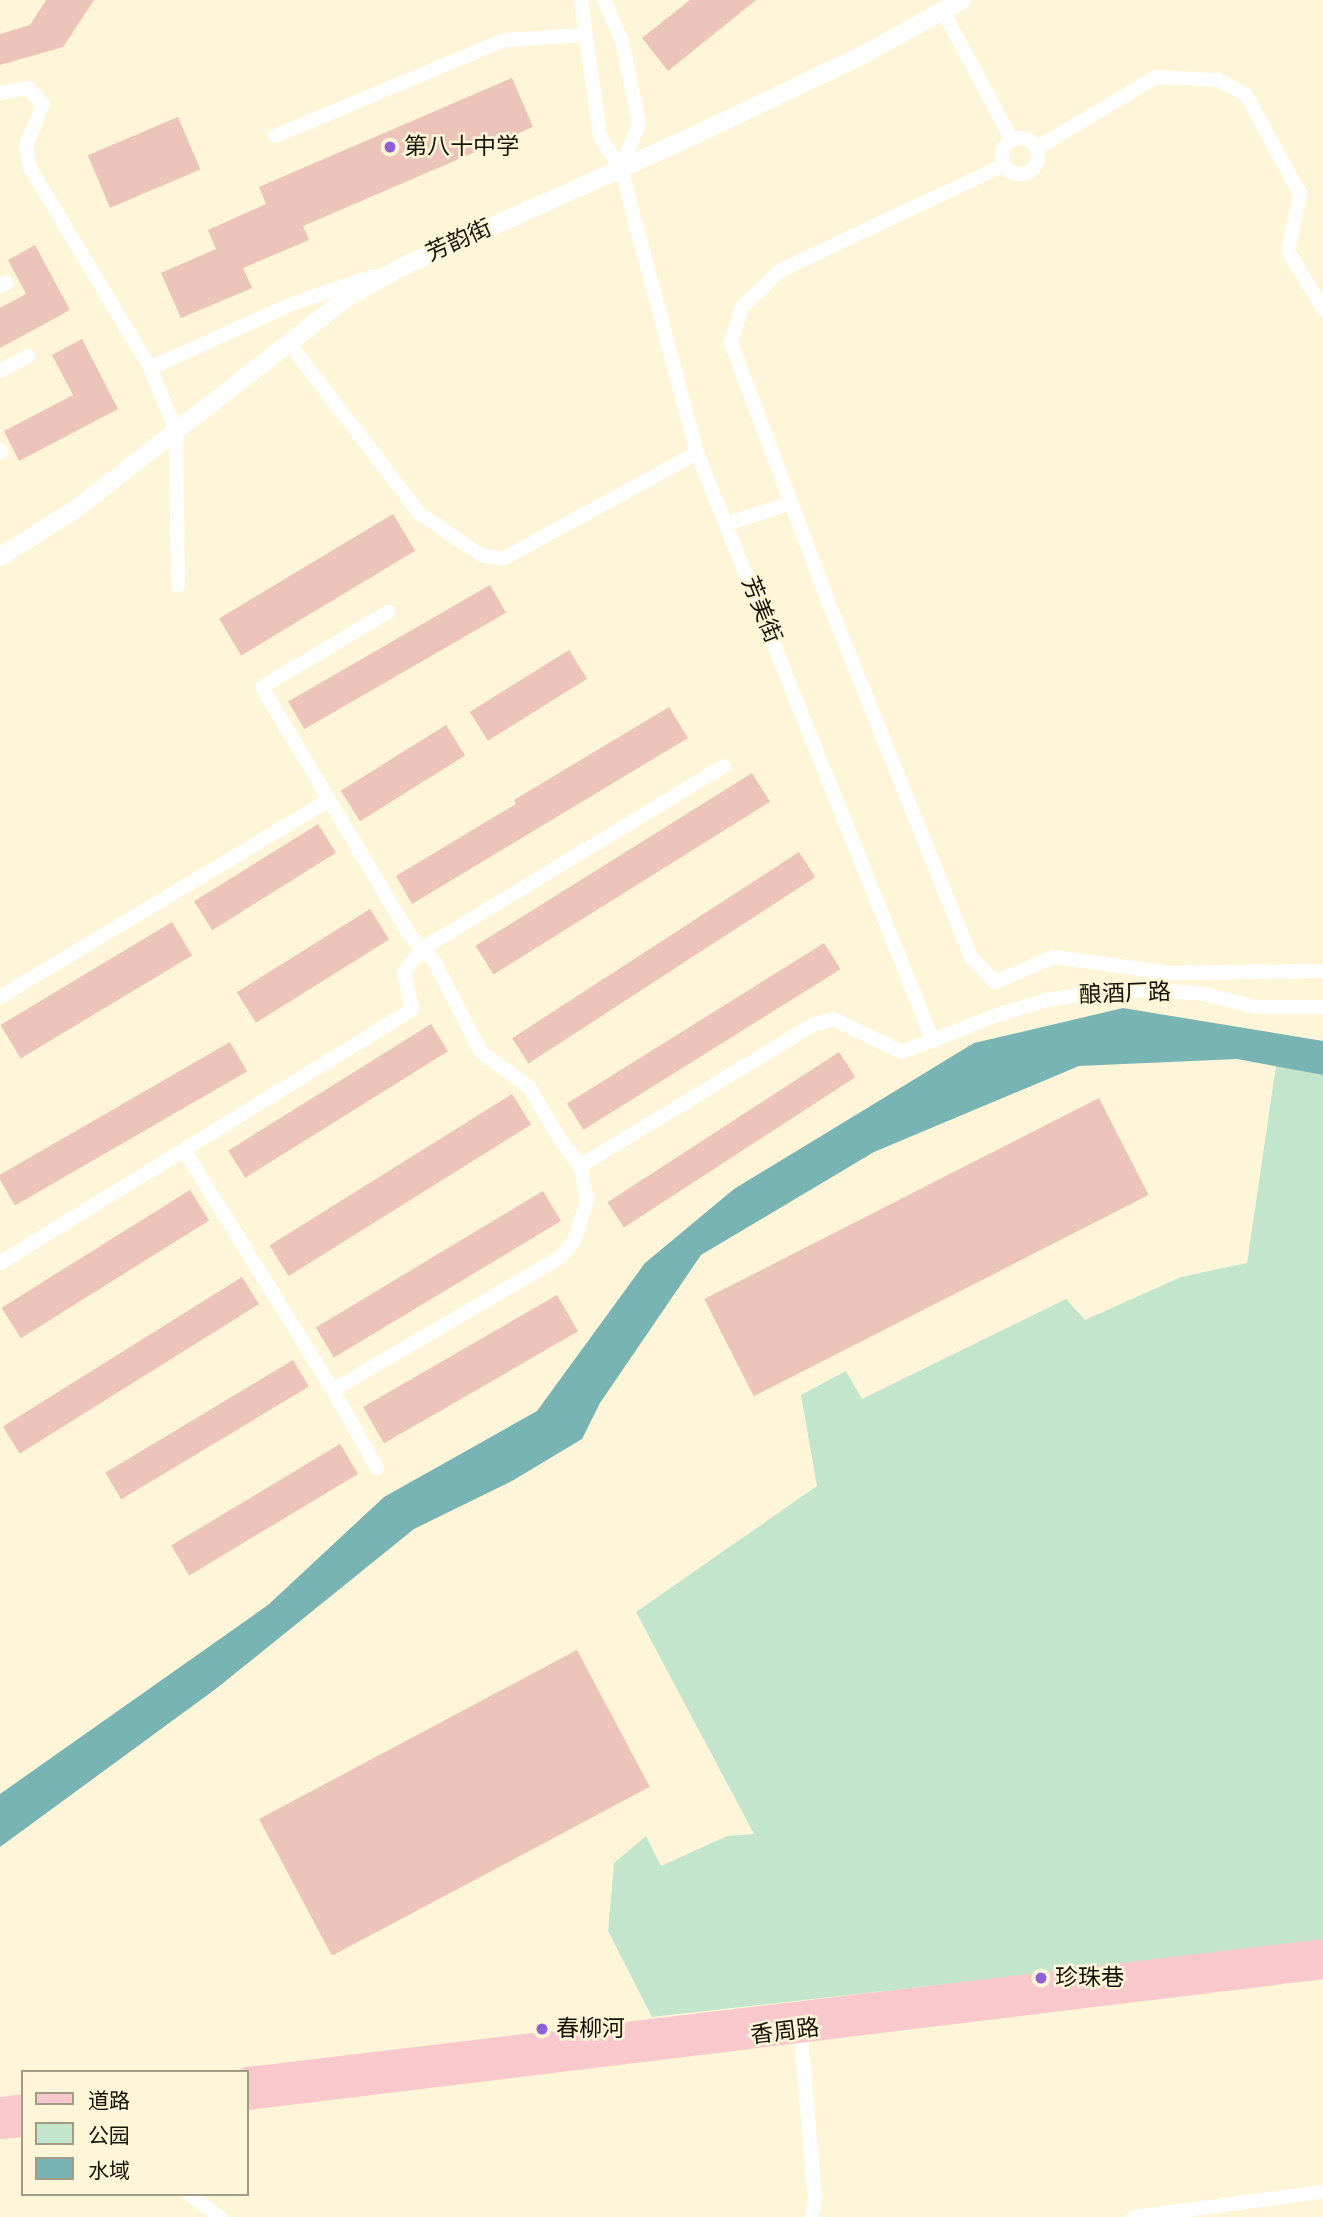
<!DOCTYPE html>
<html>
<head>
<meta charset="utf-8">
<style>
  body { margin:0 }
  #map { position:relative; width:1323px; height:2217px; overflow:hidden; background:#fff6d9; font-family:"Times New Roman","Noto Sans SC",serif }
  div>[style] { position:absolute }
  .green>* { inset:0; background:#c2e5cc }
  .water>* { inset:0; background:#79b4b5 }
  .building>* { inset:0; background:#edc4b9; transform-origin:0 0 }
  .minor>* { height:14px; margin:-7px; padding:0 7px; transform-origin:7px; border-radius:7px; background:#fff }
  .minor>.ring { margin:-7px; padding:0; box-sizing:content-box; background:none; border:14px solid #fff; border-radius:50% }
  .tertiary>* { height:18px; margin:-9px; padding:0 9px; transform-origin:9px; border-radius:9px; background:#fff }
  .primary>* { height:23px; margin:-11.5px; padding:0 11.5px; transform-origin:11.5px; border-radius:11.5px; background:#f8c8cd }
  .dots>* { width:19px; height:19px; translate:-50% -50%; box-sizing:border-box; border:4px solid #fff6d9; border-radius:50% }
  span { translate:-50% -50%; white-space:nowrap; text-align:center; line-height:1.15; -webkit-text-stroke:5px #fff6d9; paint-order:stroke }
  .poi-label { font-size:23px; color:#171306 }
  .left { translate:0 -50%; text-align:left }
  .street-label { font-size:23px; color:#171306 }
  .legend { position:absolute; left:21px; top:2070px; width:228px; height:126px; box-sizing:border-box; background:#fff6d9; border:2px solid #a29b85; margin:0; padding:9px 12px; list-style:none; font-size:21px; color:#171306 }
  .legend li { display:flex; align-items:center; gap:14px; height:35px }
  .legend b { width:35px; border:2px solid #a29b85 }
</style>
</head>
<body>
<div id="map">
  <div class="green">
    <div style="clip-path:polygon(1276px 1066px,1323px 1075px,1323px 1942px,652px 2017px,608px 1931px,614px 1863px,646px 1836px,661px 1866px,727px 1836px,754px 1834px,636px 1612px,817px 1486px,801px 1395px,846px 1371px,862px 1399px,1066px 1299px,1085px 1320px,1181px 1277px,1247px 1263px)"></div>
  </div>
  <div class="water">
    <div style="clip-path:polygon(1123px 1008px,1323px 1041px,1323px 1075px,1237px 1059px,1079px 1066px,874px 1152px,701px 1255px,600px 1403px,582px 1439px,512px 1481px,414px 1529px,217px 1688px,0 1847px,0 1794px,268px 1605px,384px 1497px,537px 1411px,645px 1263px,734px 1189px,974px 1043px)"></div>
  </div>
  <div class="building">
    <div style="clip-path:polygon(46px 0,94px 0,63px 47px,0 65px,0 34px,30px 25px)"></div>
    <div style="clip-path:polygon(690px 0,756px 0,668px 71px,642px 38px)"></div>
    <div style="clip-path:polygon(512px 78px,533px 127px,303px 226px,309px 240px,243px 268px,252px 288px,181px 318px,161px 273px,216px 249px,208px 230px,266px 204px,259px 187px)"></div>
    <div style="left:178px;top:117px;width:57px;height:98px;rotate:67deg"></div>
    <div style="clip-path:polygon(35px 245px,70px 310px,0 348px,0 308px,26px 294px,8px 260px)"></div>
    <div style="clip-path:polygon(82px 339px,118px 409px,19px 461px,4px 431px,73px 395px,52px 355px)"></div>
    <div style="left:393px;top:514px;width:43px;height:203px;rotate:59deg"></div>
    <div style="left:490px;top:585px;width:32px;height:233px;rotate:60deg"></div>
    <div style="left:569px;top:650px;width:34px;height:117px;rotate:58deg"></div>
    <div style="clip-path:polygon(669px 707px,688px 738px,412px 904px,396px 876px,516px 804px,514px 800px)"></div>
    <div style="left:446px;top:725px;width:36px;height:124px;rotate:58deg"></div>
    <div style="left:752px;top:773px;width:34px;height:326px;rotate:58deg"></div>
    <div style="left:318px;top:824px;width:34px;height:146px;rotate:58deg"></div>
    <div style="left:799px;top:852px;width:30px;height:342px;rotate:57deg"></div>
    <div style="left:370px;top:909px;width:36px;height:157px;rotate:58deg"></div>
    <div style="left:172px;top:922px;width:39px;height:200px;rotate:59deg"></div>
    <div style="left:824px;top:943px;width:31px;height:303px;rotate:58deg"></div>
    <div style="left:431px;top:1024px;width:32px;height:239px;rotate:58deg"></div>
    <div style="left:230px;top:1042px;width:34px;height:268px;rotate:60deg"></div>
    <div style="left:839px;top:1052px;width:30px;height:276px;rotate:57deg"></div>
    <div style="left:512px;top:1094px;width:36px;height:286px;rotate:58deg"></div>
    <div style="left:1099px;top:1098px;width:109px;height:443px;rotate:63deg"></div>
    <div style="left:190px;top:1190px;width:36px;height:222px;rotate:58deg"></div>
    <div style="left:543px;top:1191px;width:35px;height:265px;rotate:59deg"></div>
    <div style="left:242px;top:1277px;width:32px;height:282px;rotate:58deg"></div>
    <div style="left:557px;top:1295px;width:42px;height:224px;rotate:60deg"></div>
    <div style="left:293px;top:1360px;width:31px;height:219px;rotate:59deg"></div>
    <div style="left:340px;top:1444px;width:35px;height:197px;rotate:59deg"></div>
    <div style="left:577px;top:1650px;width:155px;height:360px;rotate:62deg"></div>
  </div>
  <div class="minor">
    <div style="left:581px;top:0;width:138px;rotate:82.1deg"></div>
    <div style="left:600px;top:137px;width:37px;rotate:56deg"></div>
    <div style="left:621px;top:168px;width:295px;rotate:75.1deg"></div>
    <div style="left:697px;top:453px;width:634px;rotate:68.13deg"></div>
    <div style="left:604px;top:0;width:45px;rotate:66.3deg"></div>
    <div style="left:622px;top:41px;width:84px;rotate:78.3deg"></div>
    <div style="left:639px;top:123px;width:48px;rotate:111.8deg"></div>
    <div style="left:943px;top:11px;width:146px;rotate:61.9deg"></div>
    <div style="left:0;top:93px;width:28px;rotate:-10deg"></div>
    <div style="left:28px;top:88px;width:22px;rotate:47deg"></div>
    <div style="left:43px;top:104px;width:45px;rotate:112deg"></div>
    <div style="left:26px;top:146px;width:22px;rotate:80deg"></div>
    <div style="left:30px;top:168px;width:233px;rotate:59deg"></div>
    <div style="left:150px;top:368px;width:68px;rotate:67.6deg"></div>
    <div style="left:176px;top:431px;width:155px;rotate:89.3deg"></div>
    <div style="left:275px;top:136px;width:249px;rotate:-22.7deg"></div>
    <div style="left:505px;top:40px;width:80px;rotate:-3.6deg"></div>
    <div class="ring" style="left:1002px;top:138px;width:22px;height:22px"></div>
    <div style="left:1037px;top:148px;width:139px;rotate:-30.8deg"></div>
    <div style="left:1156px;top:77px;width:63px;rotate:2.7deg"></div>
    <div style="left:1219px;top:80px;width:31px;rotate:29deg"></div>
    <div style="left:1246px;top:95px;width:113px;rotate:61.4deg"></div>
    <div style="left:1300px;top:194px;width:58px;rotate:101.9deg"></div>
    <div style="left:1288px;top:251px;width:68px;rotate:58.9deg"></div>
    <div style="left:1004px;top:165px;width:246px;rotate:154.8deg"></div>
    <div style="left:781px;top:270px;width:54px;rotate:136.5deg"></div>
    <div style="left:742px;top:307px;width:38px;rotate:107deg"></div>
    <div style="left:731px;top:343px;width:273px;rotate:69.4deg"></div>
    <div style="left:827px;top:599px;width:386px;rotate:68.1deg"></div>
    <div style="left:971px;top:957px;width:35px;rotate:46deg"></div>
    <div style="left:995px;top:982px;width:64px;rotate:-23deg"></div>
    <div style="left:1054px;top:957px;width:118px;rotate:7.8deg"></div>
    <div style="left:1171px;top:973px;width:152px;rotate:-0.8deg"></div>
    <div style="left:0;top:286px;width:7px;rotate:-27deg"></div>
    <div style="left:288px;top:342px;width:215px;rotate:52.5deg"></div>
    <div style="left:419px;top:513px;width:75px;rotate:34.1deg"></div>
    <div style="left:481px;top:555px;width:22px;rotate:10deg"></div>
    <div style="left:503px;top:559px;width:221px;rotate:-28.7deg"></div>
    <div style="left:150px;top:368px;width:156px;rotate:-24.3deg"></div>
    <div style="left:292px;top:304px;width:86px;rotate:-19.1deg"></div>
    <div style="left:0;top:371px;width:32px;rotate:-28deg"></div>
    <div style="left:0;top:450px;width:3px;rotate:72deg"></div>
    <div style="left:726px;top:524px;width:68px;rotate:-17.9deg"></div>
    <div style="left:0;top:997px;width:383px;rotate:-30.9deg"></div>
    <div style="left:184px;top:1150px;width:282px;rotate:58.2deg"></div>
    <div style="left:333px;top:1390px;width:90px;rotate:60.6deg"></div>
    <div style="left:580px;top:1166px;width:272px;rotate:-31.2deg"></div>
    <div style="left:813px;top:1025px;width:21px;rotate:-17deg"></div>
    <div style="left:833px;top:1019px;width:76px;rotate:25.6deg"></div>
    <div style="left:902px;top:1052px;width:105px;rotate:-21.2deg"></div>
    <div style="left:1000px;top:1014px;width:52px;rotate:-16.7deg"></div>
    <div style="left:1050px;top:999px;width:54px;rotate:-7.4deg"></div>
    <div style="left:1104px;top:992px;width:54px;rotate:-2.1deg"></div>
    <div style="left:1158px;top:990px;width:46px;rotate:5deg"></div>
    <div style="left:1204px;top:994px;width:53px;rotate:14.3deg"></div>
    <div style="left:1255px;top:1007px;width:68px"></div>
    <div style="left:0;top:1263px;width:483px;rotate:-31.6deg"></div>
    <div style="left:412px;top:1010px;width:39px;rotate:-102deg"></div>
    <div style="left:404px;top:972px;width:29px;rotate:-52deg"></div>
    <div style="left:422px;top:949px;width:353px;rotate:-31.2deg"></div>
    <div style="left:333px;top:1390px;width:262px;rotate:-30.3deg"></div>
    <div style="left:559px;top:1258px;width:23px;rotate:-49deg"></div>
    <div style="left:574px;top:1241px;width:43px;rotate:-72.4deg"></div>
    <div style="left:587px;top:1200px;width:35px;rotate:-102deg"></div>
    <div style="left:580px;top:1166px;width:31px;rotate:-127deg"></div>
    <div style="left:561px;top:1141px;width:63px;rotate:-120.7deg"></div>
    <div style="left:529px;top:1087px;width:59px;rotate:-143.9deg"></div>
    <div style="left:481px;top:1052px;width:102px;rotate:-117.3deg"></div>
    <div style="left:434px;top:961px;width:37px;rotate:-133deg"></div>
    <div style="left:409px;top:934px;width:287px;rotate:-120.8deg"></div>
    <div style="left:262px;top:687px;width:147px;rotate:-30.8deg"></div>
    <div style="left:800px;top:2025px;width:175px;rotate:85.1deg"></div>
    <div style="left:815px;top:2199px;width:18px;rotate:99deg"></div>
    <div style="left:189px;top:2194px;width:39px;rotate:37deg"></div>
    <div style="left:1133px;top:2217px;width:192px;rotate:-7.5deg"></div>
  </div>
  <div class="tertiary">
    <div style="left:0;top:557px;width:91px;rotate:-32.5deg"></div>
    <div style="left:77px;top:508px;width:343px;rotate:-37.9deg"></div>
    <div style="left:348px;top:297px;width:64px;rotate:-29deg"></div>
    <div style="left:404px;top:266px;width:319px;rotate:-24.2deg"></div>
    <div style="left:695px;top:135px;width:188px;rotate:-25.5deg"></div>
    <div style="left:865px;top:54px;width:111px;rotate:-29.1deg"></div>
  </div>
  <div class="primary">
    <div style="left:247px;top:2078px;width:1084px;rotate:-6.78deg"></div>
    <div style="left:247px;top:2098px;width:1084px;rotate:-6.94deg"></div>
    <div style="left:0;top:2108px;width:23px;rotate:-7deg"></div>
    <div style="left:0;top:2127px;width:23px;rotate:-5deg"></div>
  </div>
  <div class="dots">
    <div style="left:390px;top:147px;background:#905fd8"></div>
    <div style="left:1041px;top:1978px;background:#905fd8"></div>
    <div style="left:542px;top:2029px;background:#905fd8"></div>
  </div>
  <div class="poi-label">
    <span class="left" style="left:404px;top:147px">第八十中学</span>
    <span class="left" style="left:1055px;top:1978px">珍珠巷</span>
    <span class="left" style="left:556px;top:2029px">春柳河</span>
  </div>
  <div class="street-label">
    <span style="left:459px;top:241px;rotate:-24deg">芳韵街</span>
    <span style="left:761px;top:610px;rotate:68deg">芳美街</span>
    <span style="left:1125px;top:994px;rotate:-2deg">酿酒厂路</span>
    <span style="left:785px;top:2032px;rotate:-7deg">香周路</span>
  </div>
  <ul class="legend">
  <li><b style="height:9px;background:#f8c8cd"></b>道路</li>
  <li><b style="height:19px;background:#c2e5cc"></b>公园</li>
  <li><b style="height:19px;background:#79b4b5"></b>水域</li>
  </ul>
</div>
</body>
</html>
